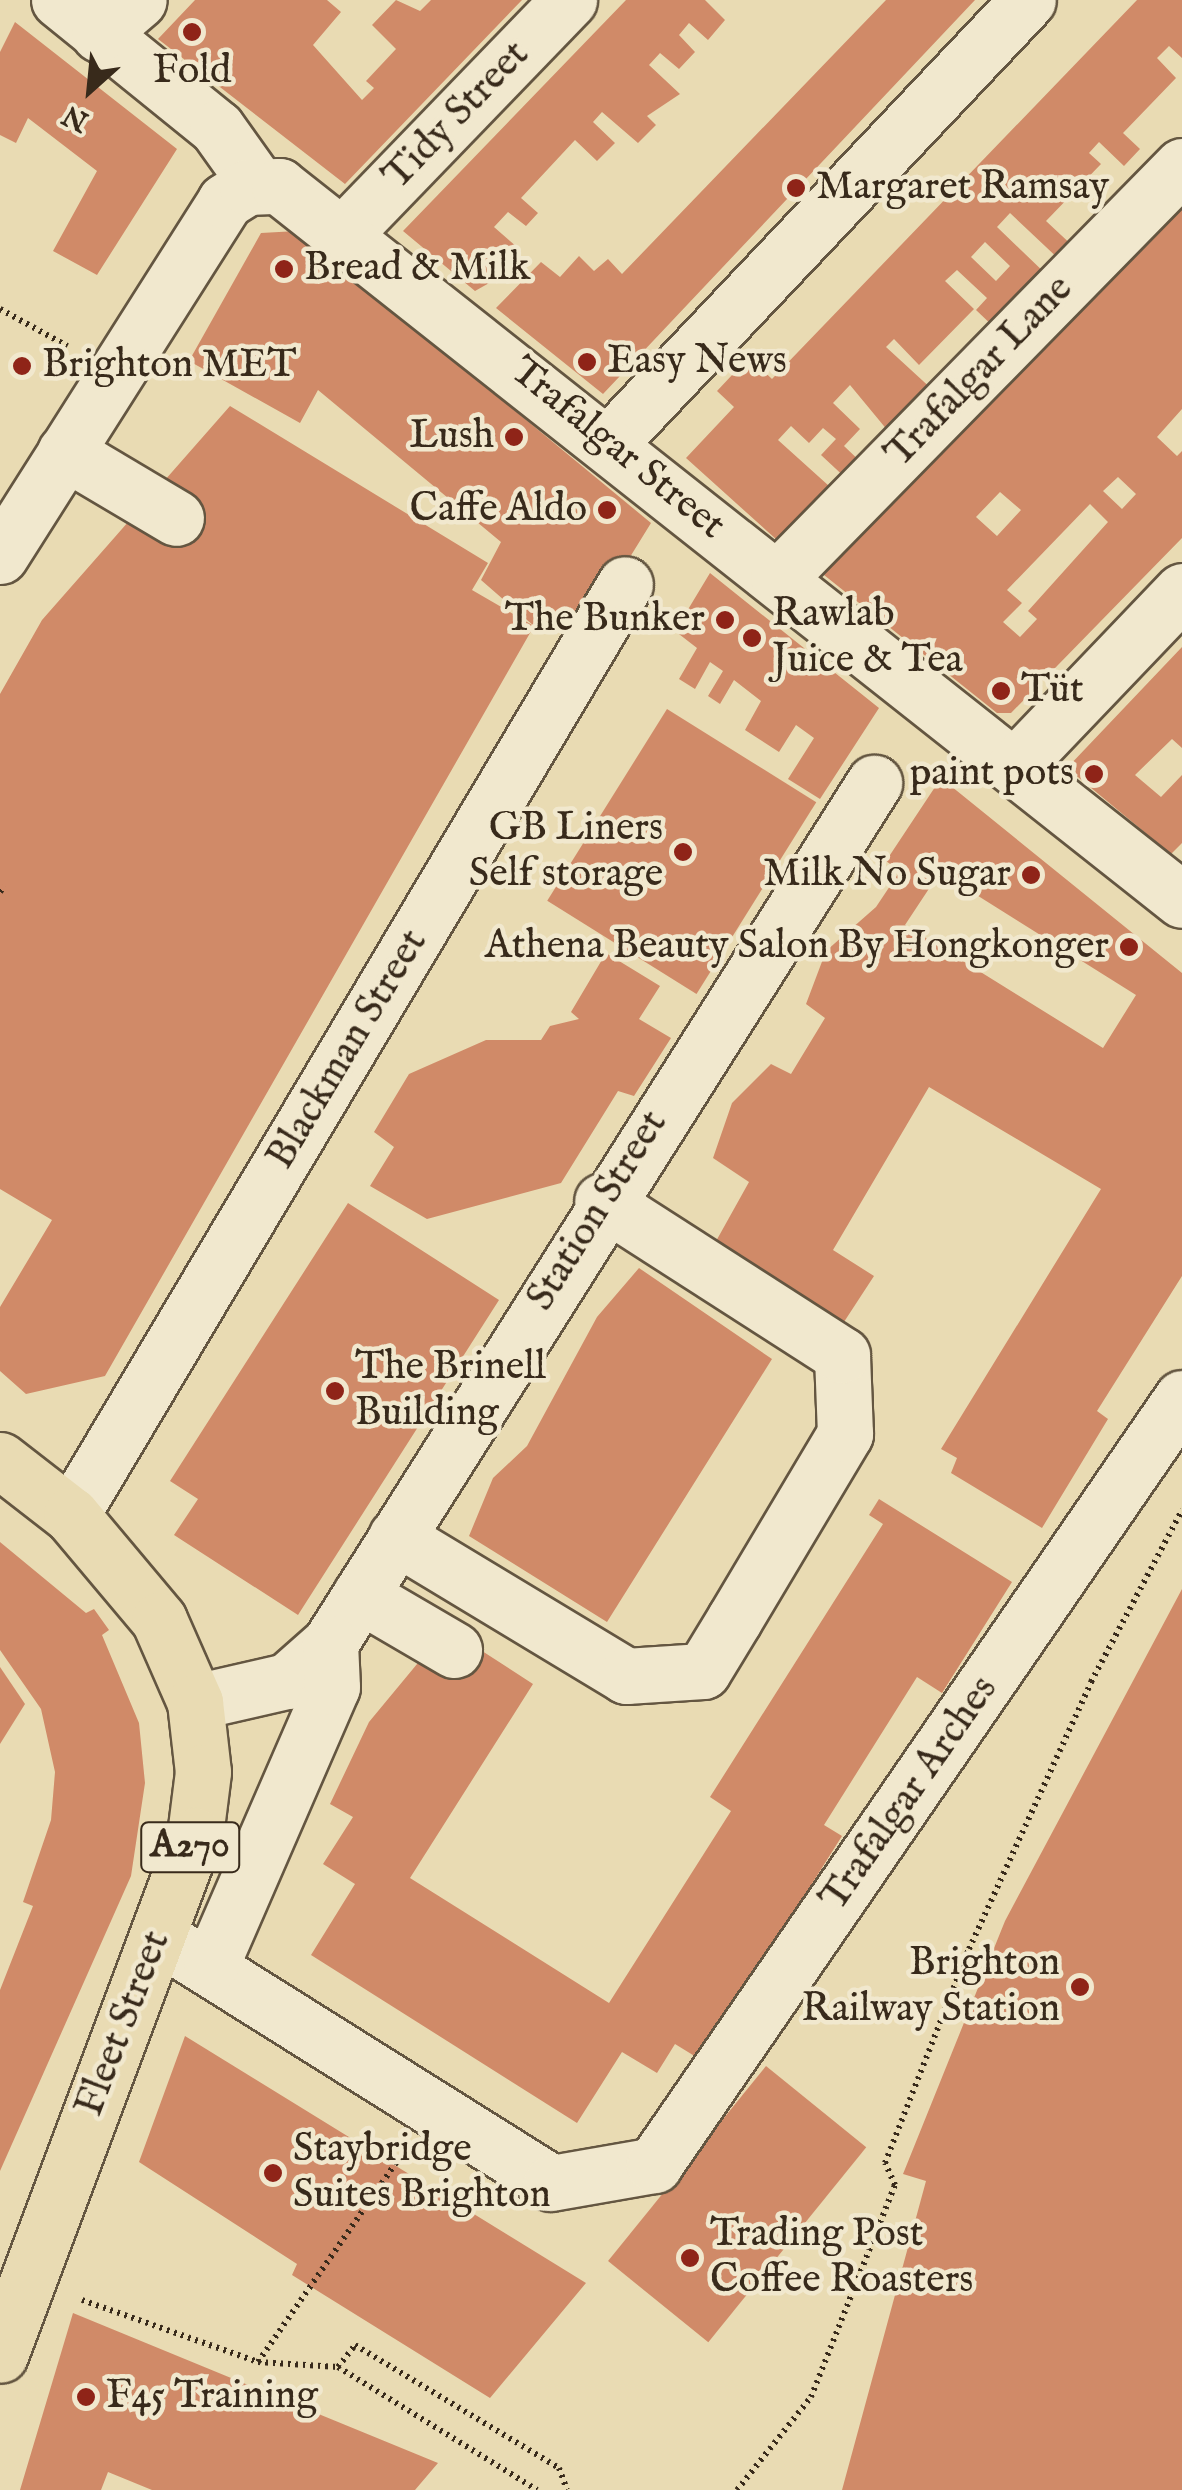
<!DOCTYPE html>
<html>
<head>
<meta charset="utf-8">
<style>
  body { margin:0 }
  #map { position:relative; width:1182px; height:2490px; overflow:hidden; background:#e9dbb3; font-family:"IM FELL English",serif }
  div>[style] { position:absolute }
  .building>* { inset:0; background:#d08a68; transform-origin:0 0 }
  .path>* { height:6px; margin-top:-3px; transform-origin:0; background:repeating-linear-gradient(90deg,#382a1b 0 2.5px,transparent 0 7.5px) }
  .roads { filter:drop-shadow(2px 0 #645641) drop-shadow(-2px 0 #645641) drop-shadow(0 2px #645641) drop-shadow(0 -2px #645641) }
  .minor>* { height:55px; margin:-27.5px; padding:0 27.5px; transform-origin:27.5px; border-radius:27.5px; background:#f1e8ce }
  .major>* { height:55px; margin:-27.5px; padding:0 27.5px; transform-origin:27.5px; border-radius:27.5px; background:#e9dbb3 }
  .dots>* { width:28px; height:28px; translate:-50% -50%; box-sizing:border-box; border:5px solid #f1e8ce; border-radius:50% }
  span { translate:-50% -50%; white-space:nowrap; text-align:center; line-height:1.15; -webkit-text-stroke:9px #f1e8ce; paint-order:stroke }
  .shield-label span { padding:2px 8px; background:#f1e8ce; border:2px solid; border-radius:8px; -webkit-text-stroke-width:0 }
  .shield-label { font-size:38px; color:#382a1b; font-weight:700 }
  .poi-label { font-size:40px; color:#382a1b }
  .left { translate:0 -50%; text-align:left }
  .right { translate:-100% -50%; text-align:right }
  .street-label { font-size:40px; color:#382a1b }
  .north { position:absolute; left:40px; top:40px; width:100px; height:100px; -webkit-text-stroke:8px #f1e8ce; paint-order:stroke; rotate:207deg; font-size:28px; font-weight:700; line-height:40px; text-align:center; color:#382a1b }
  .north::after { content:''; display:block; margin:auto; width:35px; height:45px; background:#382a1b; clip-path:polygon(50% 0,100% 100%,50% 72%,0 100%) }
</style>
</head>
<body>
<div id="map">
  <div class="building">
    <div style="clip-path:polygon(195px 0,327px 0,341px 12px,313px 45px,362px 100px,374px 88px,366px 81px,396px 49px,372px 25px,396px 0,420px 11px,431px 0,522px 0,345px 184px,158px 39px)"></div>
    <div style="clip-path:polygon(626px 0,705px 0,725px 20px,708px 40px,689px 23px,679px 35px,695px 52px,679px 69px,660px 53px,649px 65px,680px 94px,647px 116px,656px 125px,638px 143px,602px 112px,593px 122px,615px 143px,597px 161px,575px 140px,521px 198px,538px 213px,526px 226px,508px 212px,494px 227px,518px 248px,507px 260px,516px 268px,475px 291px,403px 231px)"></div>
    <div style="clip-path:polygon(886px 0,975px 0,603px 394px,496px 308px,541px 262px,560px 277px,579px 256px,594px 271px,608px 259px,622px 274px)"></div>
    <div style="clip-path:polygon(evenodd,1137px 0,1182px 0,1182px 58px,1169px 46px,1157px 58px,1176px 78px,1123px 133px,1140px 149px,1124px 166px,1099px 142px,1089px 153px,1101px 164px,1046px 221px,1076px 249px,1063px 263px,1010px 213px,997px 227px,1048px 276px,996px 329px,976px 310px,987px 298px,957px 270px,945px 281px,974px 309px,919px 365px,894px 339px,886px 347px,935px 392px,893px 437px,850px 385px,833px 403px,860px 429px,844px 446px,865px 466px,850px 482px,821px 455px,836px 439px,823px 428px,809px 443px,791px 426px,778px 440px,839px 495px,787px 549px,686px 458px,734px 407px,717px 391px,749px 357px,772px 379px,1137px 0,985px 242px,1010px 266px,996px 281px,971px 257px,985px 242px)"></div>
    <div style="clip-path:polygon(15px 22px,177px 149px,97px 275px,53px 251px,97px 171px,28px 118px,16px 143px,0 135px,0 52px)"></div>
    <div style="clip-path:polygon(evenodd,1182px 197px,1182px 409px,1157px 437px,1177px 456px,1182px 451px,1182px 538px,1011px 713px,997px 713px,819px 571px,1182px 197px,1118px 477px,1136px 494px,1122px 509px,1103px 491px,1118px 477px,1182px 197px,1000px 492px,1021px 510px,997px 536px,976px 517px,1000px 492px,1182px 197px,1090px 504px,1108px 522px,1028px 611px,1037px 619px,1020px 637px,1003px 622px,1022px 603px,1007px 590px,1090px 504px)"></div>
    <div style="clip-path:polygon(297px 231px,651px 523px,585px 630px,534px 626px,105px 1376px,26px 1394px,0 1371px,0 1307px,52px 1220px,0 1189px,0 694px,42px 620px,230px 406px,488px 563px,472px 590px,534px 626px,481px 580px,501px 542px,318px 390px,300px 423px,189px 361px,261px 233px)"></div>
    <div style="clip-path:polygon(710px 573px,879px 708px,820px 799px,788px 779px,814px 738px,796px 725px,779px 752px,745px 730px,761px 701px,734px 680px,720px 704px,708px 696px,723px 671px,710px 662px,695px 689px,679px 679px,697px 648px,675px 631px)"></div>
    <div style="clip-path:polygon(1182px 647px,1182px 748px,1172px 739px,1135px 775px,1161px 797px,1182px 775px,1182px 843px,1171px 854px,1067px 768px)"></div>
    <div style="left:667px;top:709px;width:176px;height:226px;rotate:32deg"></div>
    <div style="clip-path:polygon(evenodd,941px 778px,1182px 973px,1182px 1276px,1097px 1411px,1108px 1419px,1042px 1528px,951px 1473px,957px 1458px,941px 1449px,1101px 1189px,929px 1087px,833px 1250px,874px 1276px,842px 1325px,715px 1243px,749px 1182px,713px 1158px,732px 1103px,771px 1064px,791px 1074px,825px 1018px,806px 1004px,826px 951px,876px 907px,900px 871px,886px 861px,941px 778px,940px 872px,1136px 995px,1103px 1048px,905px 925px,940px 872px)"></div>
    <div style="clip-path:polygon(606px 953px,660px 986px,639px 1019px,671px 1038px,634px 1096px,618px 1091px,561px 1183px,427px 1219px,370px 1186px,394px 1147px,374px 1132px,409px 1074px,486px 1040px,541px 1040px,550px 1026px,579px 1019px,571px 1012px)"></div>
    <div style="clip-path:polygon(348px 1203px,499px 1300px,298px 1615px,174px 1535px,198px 1499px,170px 1481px)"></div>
    <div style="clip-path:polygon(639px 1268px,772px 1359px,607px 1622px,469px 1536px,493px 1478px,527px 1446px,597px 1317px)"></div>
    <div style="clip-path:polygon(879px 1499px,1012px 1582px,942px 1693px,917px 1677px,824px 1825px,842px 1836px,701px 2060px,675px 2044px,657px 2073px,622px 2052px,577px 2123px,311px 1955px,355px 1884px,323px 1864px,353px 1817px,330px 1804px,369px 1722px,427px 1652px,462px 1638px,533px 1684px,410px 1878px,609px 2003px,731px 1811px,710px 1797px,883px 1524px,869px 1515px)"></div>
    <div style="clip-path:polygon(0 1542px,86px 1613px,94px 1609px,109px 1630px,102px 1635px,139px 1723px,145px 1783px,131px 1876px,0 2171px,0 1990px,33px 1906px,23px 1902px,51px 1820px,55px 1772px,41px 1709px,0 1650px)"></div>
    <div style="clip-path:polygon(1182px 1589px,1182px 2490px,842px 2490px,926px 2181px,903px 2174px,1005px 1921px)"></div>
    <div style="clip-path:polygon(0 1667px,25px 1704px,0 1744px)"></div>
    <div style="clip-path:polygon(185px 2036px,586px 2283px,490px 2398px,292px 2275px,297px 2264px,139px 2162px)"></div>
    <div style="left:766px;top:2066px;width:129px;height:251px;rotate:39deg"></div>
    <div style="clip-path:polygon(73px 2313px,438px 2463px,415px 2490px,152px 2490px,108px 2472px,101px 2490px,20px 2490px)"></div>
  </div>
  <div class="path">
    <div style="left:0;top:309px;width:77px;rotate:28.9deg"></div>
    <div style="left:0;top:892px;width:7px;rotate:-56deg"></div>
    <div style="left:82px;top:2300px;width:187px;rotate:19.4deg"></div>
    <div style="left:258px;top:2362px;width:80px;rotate:3.6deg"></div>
    <div style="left:338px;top:2367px;width:234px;rotate:31.7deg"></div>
    <div style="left:258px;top:2362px;width:253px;rotate:-55.3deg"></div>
    <div style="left:338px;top:2367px;width:28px;rotate:-52deg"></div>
    <div style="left:355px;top:2345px;width:238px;rotate:31.1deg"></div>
    <div style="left:559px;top:2468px;width:23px;rotate:70deg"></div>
    <div style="left:737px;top:2490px;width:119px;rotate:-51.5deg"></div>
    <div style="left:811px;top:2397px;width:228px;rotate:-68.4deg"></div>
    <div style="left:895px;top:2185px;width:24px;rotate:-114deg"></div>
    <div style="left:885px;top:2163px;width:230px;rotate:-68.6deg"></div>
    <div style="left:969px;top:1949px;width:294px;rotate:-65.4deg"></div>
    <div style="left:1091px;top:1682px;width:195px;rotate:-62.1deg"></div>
  </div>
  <div class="roads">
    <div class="minor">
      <div style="left:59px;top:0;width:203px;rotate:39deg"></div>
      <div style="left:217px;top:128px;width:69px;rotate:54.5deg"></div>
      <div style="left:99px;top:34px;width:52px;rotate:-40.4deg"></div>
      <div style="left:344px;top:233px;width:324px;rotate:-46deg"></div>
      <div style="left:610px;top:442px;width:608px;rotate:-46.6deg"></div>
      <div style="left:65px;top:452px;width:129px;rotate:30.7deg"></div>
      <div style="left:0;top:556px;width:420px;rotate:-57.6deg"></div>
      <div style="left:225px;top:201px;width:26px;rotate:-32deg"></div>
      <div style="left:247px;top:187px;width:32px;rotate:-2deg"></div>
      <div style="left:279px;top:186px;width:1151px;rotate:38.33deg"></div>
      <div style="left:778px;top:578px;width:577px;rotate:-45.56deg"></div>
      <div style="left:1015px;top:766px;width:242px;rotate:-46.3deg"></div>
      <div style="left:71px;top:1515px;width:1083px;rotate:-59.24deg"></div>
      <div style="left:396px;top:1537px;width:269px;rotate:31.1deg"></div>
      <div style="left:626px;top:1676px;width:77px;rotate:-3.7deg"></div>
      <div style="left:703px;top:1671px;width:60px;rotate:-58.7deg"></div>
      <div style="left:734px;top:1620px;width:217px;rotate:-59.2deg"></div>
      <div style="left:845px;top:1434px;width:79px;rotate:-92.2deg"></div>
      <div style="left:842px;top:1355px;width:285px;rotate:-147.3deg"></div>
      <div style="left:360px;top:1595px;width:109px;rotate:30.3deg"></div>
      <div style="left:195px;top:1702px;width:94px;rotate:-12.9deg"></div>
      <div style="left:287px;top:1681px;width:57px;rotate:-41.5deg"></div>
      <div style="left:330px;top:1643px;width:1018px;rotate:-57.68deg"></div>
      <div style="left:158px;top:1936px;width:464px;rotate:32.1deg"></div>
      <div style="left:551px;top:2183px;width:105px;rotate:-9.9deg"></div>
      <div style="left:654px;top:2165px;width:931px;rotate:-55.46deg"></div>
      <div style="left:211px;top:1965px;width:303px;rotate:-66.5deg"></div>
      <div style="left:332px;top:1687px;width:44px;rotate:-92.6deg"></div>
    </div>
    <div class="major">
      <div style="left:0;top:1460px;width:90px;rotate:37.8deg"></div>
      <div style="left:71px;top:1515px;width:137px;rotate:50deg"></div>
      <div style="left:159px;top:1620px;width:90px;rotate:66.3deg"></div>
      <div style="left:195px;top:1702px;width:70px;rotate:83.5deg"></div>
      <div style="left:203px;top:1772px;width:64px;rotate:97.2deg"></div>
      <div style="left:195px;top:1835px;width:555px;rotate:110.56deg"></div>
    </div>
  </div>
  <div class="dots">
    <div style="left:192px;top:32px;background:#8f2418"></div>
    <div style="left:796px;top:188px;background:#8f2418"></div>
    <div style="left:284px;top:269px;background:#8f2418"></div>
    <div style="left:587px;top:362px;background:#8f2418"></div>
    <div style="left:22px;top:366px;background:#8f2418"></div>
    <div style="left:514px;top:437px;background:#8f2418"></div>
    <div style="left:607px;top:510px;background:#8f2418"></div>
    <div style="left:725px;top:620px;background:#8f2418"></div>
    <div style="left:752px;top:638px;background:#8f2418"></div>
    <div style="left:1001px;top:691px;background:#8f2418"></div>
    <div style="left:1094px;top:774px;background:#8f2418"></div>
    <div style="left:683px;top:852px;background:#8f2418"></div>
    <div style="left:1031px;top:875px;background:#8f2418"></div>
    <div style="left:1129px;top:947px;background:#8f2418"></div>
    <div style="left:335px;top:1391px;background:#8f2418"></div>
    <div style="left:1080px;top:1987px;background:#8f2418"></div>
    <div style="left:273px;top:2173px;background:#8f2418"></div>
    <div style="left:690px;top:2258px;background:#8f2418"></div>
    <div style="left:86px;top:2397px;background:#8f2418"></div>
  </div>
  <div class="shield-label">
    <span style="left:190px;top:1847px">A270</span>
  </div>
  <div class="poi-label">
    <span style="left:192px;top:72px">Fold</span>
    <span class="left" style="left:816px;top:188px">Margaret Ramsay</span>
    <span class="left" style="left:304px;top:269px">Bread &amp; Milk</span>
    <span class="left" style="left:607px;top:362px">Easy News</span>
    <span class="left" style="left:42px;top:366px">Brighton MET</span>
    <span class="right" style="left:494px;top:437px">Lush</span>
    <span class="right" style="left:587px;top:510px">Caffe Aldo</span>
    <span class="left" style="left:772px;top:638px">Rawlab<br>Juice &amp; Tea</span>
    <span class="right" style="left:705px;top:620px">The Bunker</span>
    <span class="left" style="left:1021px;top:691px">Tüt</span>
    <span class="right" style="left:1074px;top:774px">paint pots</span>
    <span class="right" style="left:663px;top:852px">GB Liners<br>Self storage</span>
    <span class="right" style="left:1011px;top:875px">Milk No Sugar</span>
    <span class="right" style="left:1109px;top:947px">Athena Beauty Salon By Hongkonger</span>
    <span class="left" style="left:355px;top:1391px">The Brinell<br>Building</span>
    <span class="right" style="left:1060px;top:1987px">Brighton<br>Railway Station</span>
    <span class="left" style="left:293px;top:2173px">Staybridge<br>Suites Brighton</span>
    <span class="left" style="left:710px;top:2258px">Trading Post<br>Coffee Roasters</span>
    <span class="left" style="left:106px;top:2397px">F45 Training</span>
  </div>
  <div class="street-label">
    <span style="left:457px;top:116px;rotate:-46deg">Tidy Street</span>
    <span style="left:980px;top:372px;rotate:-46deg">Trafalgar Lane</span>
    <span style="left:617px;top:449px;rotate:39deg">Trafalgar Street</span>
    <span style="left:348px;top:1050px;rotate:-59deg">Blackman Street</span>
    <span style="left:598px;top:1211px;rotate:-58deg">Station Street</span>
    <span style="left:910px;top:1794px;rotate:-55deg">Trafalgar Arches</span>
    <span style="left:124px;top:2024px;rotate:-69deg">Fleet Street</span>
  </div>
  <div class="north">N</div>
</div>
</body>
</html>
